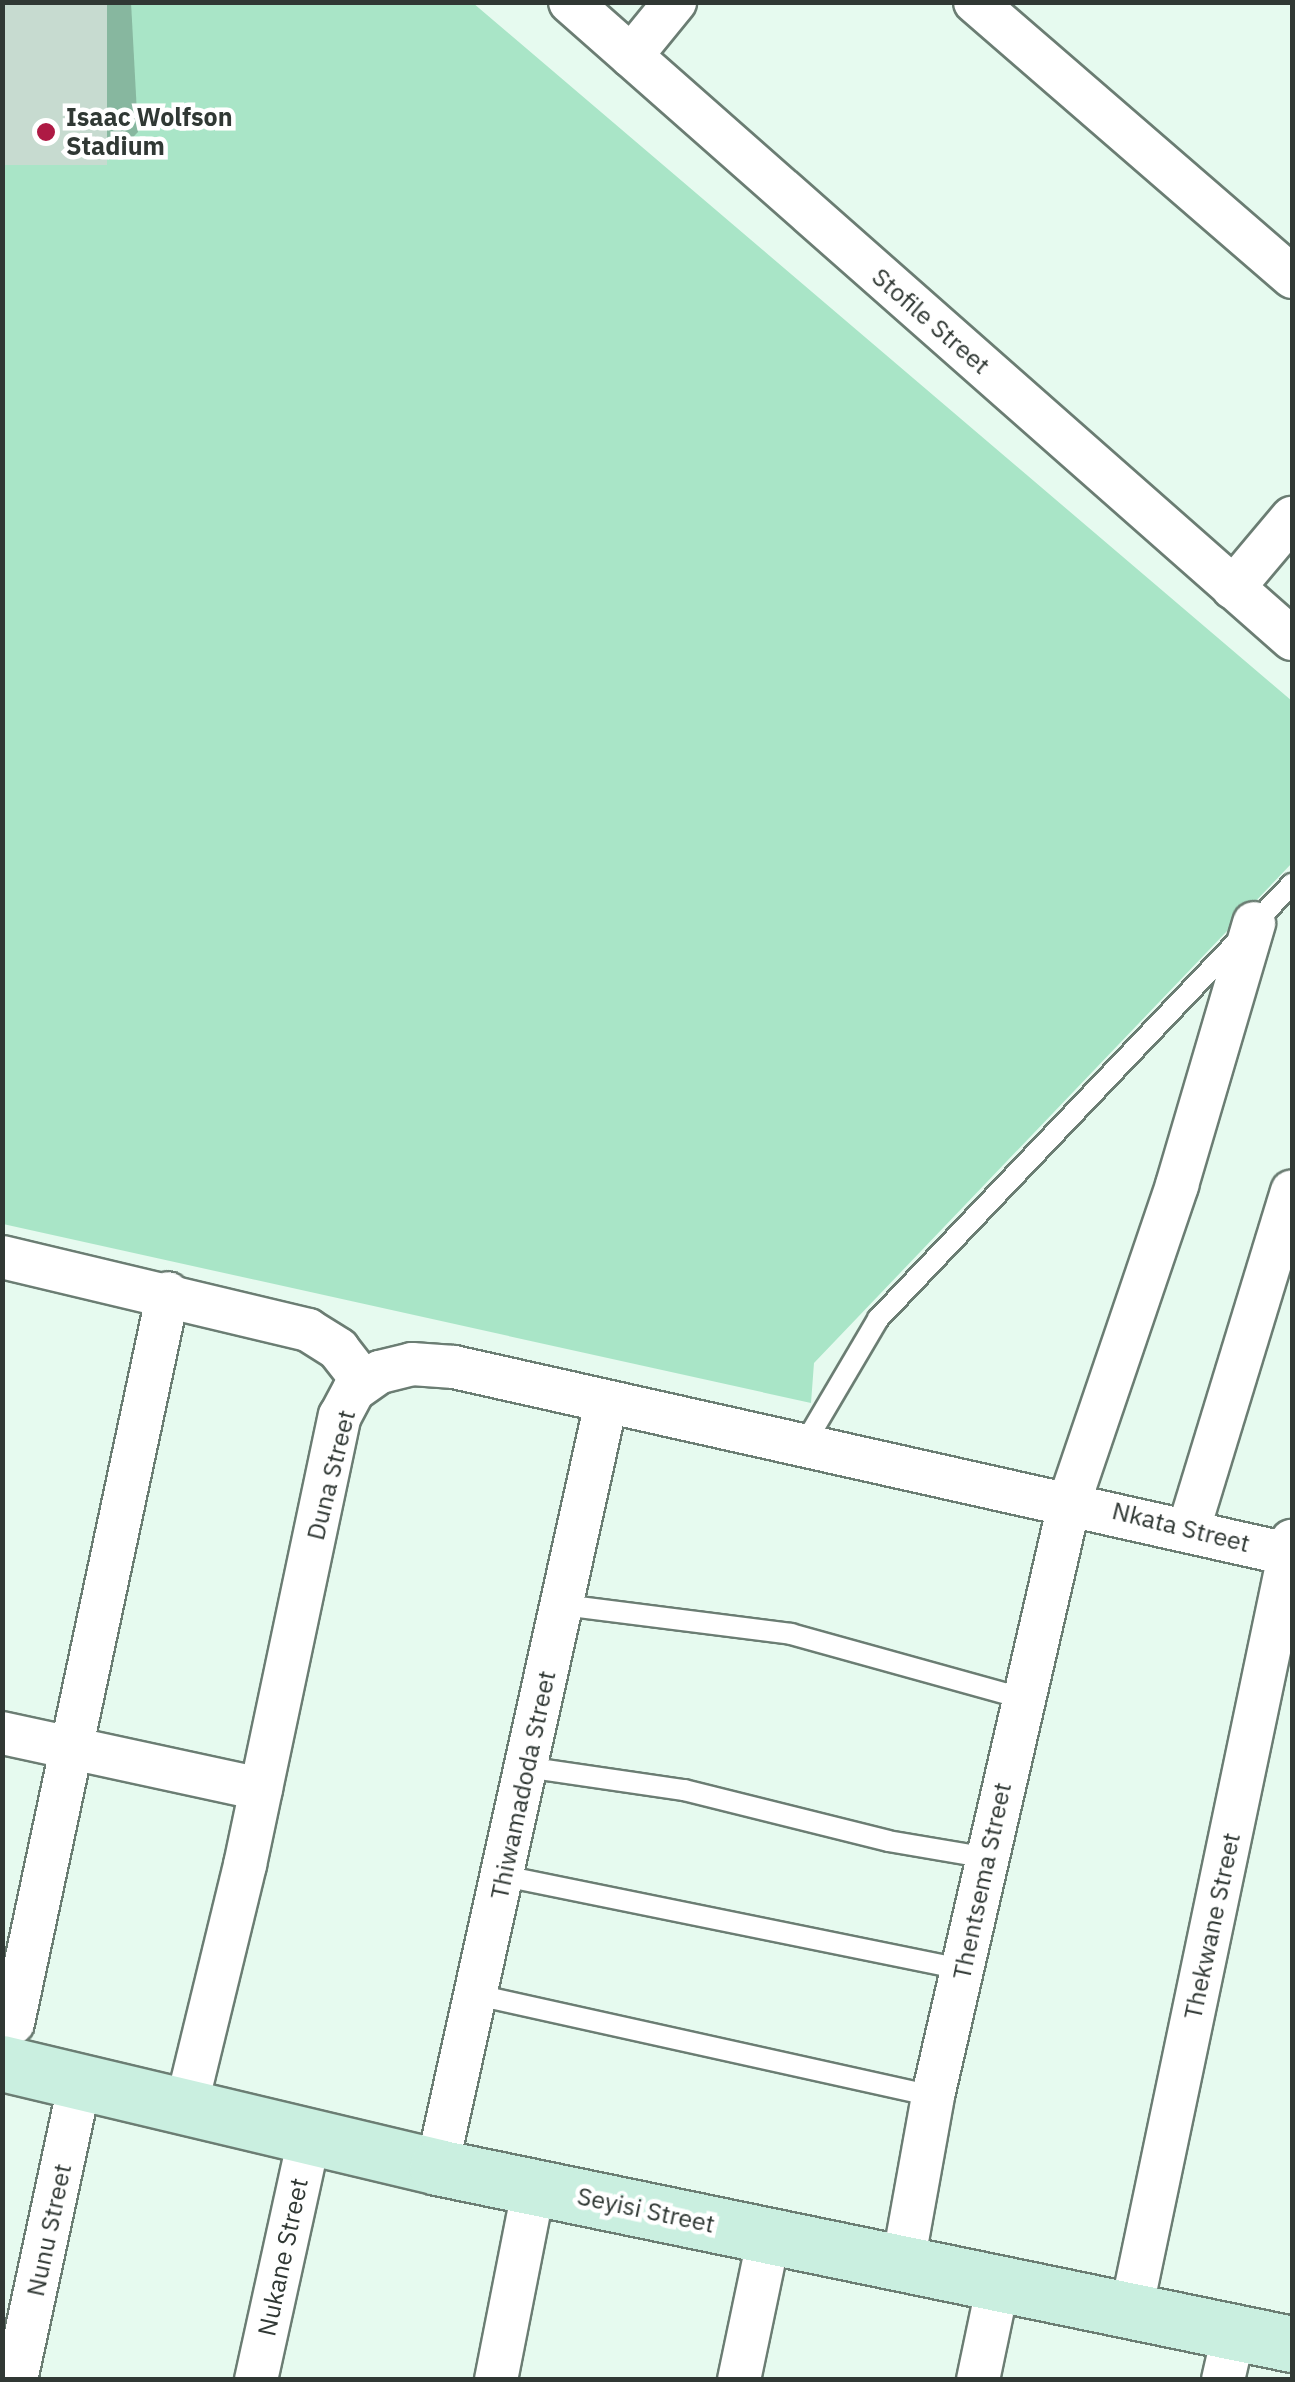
<!DOCTYPE html>
<html>
<head>
<meta charset="utf-8">
<style>
  body { margin:0 }
  #map { position:relative; width:1295px; height:2382px; overflow:hidden; background:#e6faef; font-family:"IBM Plex Sans",sans-serif }
  div>[style] { position:absolute }
  .green>* { inset:0; background:#a9e5c7 }
  .shadow>* { inset:0; background:#0003 }
  .building>* { inset:0; background:#c7dbd0; transform-origin:0 0 }
  .roads { filter:drop-shadow(2px 0 #6b7d73) drop-shadow(-2px 0 #6b7d73) drop-shadow(0 2px #6b7d73) drop-shadow(0 -2px #6b7d73) }
  .lane>* { height:20px; margin:-10px; padding:0 10px; transform-origin:10px; border-radius:10px; background:#fff }
  .street>* { height:42px; margin:-21px; padding:0 21px; transform-origin:21px; border-radius:21px; background:#fff }
  .secondary>* { height:55px; margin:-27.5px; padding:0 27.5px; transform-origin:27.5px; border-radius:27.5px; background:#caefe0 }
  .dots>* { width:28px; height:28px; translate:-50% -50%; box-sizing:border-box; border:5px solid #fff; border-radius:50% }
  span { translate:-50% -50%; white-space:nowrap; text-align:center; line-height:1.15; -webkit-text-stroke:9px #fff; paint-order:stroke }
  .poi-label { font-size:25px; color:#303834; font-weight:700 }
  .left { translate:0 -50%; text-align:left }
  .street-label { font-size:25px; color:#303834 }
  .frame { position:absolute; inset:0; border:5px solid #303834; pointer-events:none }
</style>
</head>
<body>
<div id="map">
  <div class="green">
    <div style="clip-path:polygon(2px 3px,473px 3px,1292px 701px,1292px 863px,814px 1363px,811px 1403px,3px 1224px)"></div>
  </div>
  <div class="shadow">
    <div style="clip-path:polygon(2px 2px,131px 2px,138px 132px,115px 156px)"></div>
  </div>
  <div class="building">
    <div style="left:2px;top:2px;width:105px;height:163px"></div>
  </div>
  <div class="roads">
    <div class="lane">
      <div style="left:805px;top:1443px;width:144px;rotate:-59.5deg"></div>
      <div style="left:878px;top:1319px;width:601px;rotate:-46.42deg"></div>
      <div style="left:563px;top:1605px;width:230px;rotate:7.2deg"></div>
      <div style="left:791px;top:1634px;width:240px;rotate:15.5deg"></div>
      <div style="left:526px;top:1767px;width:160px;rotate:8.3deg"></div>
      <div style="left:684px;top:1790px;width:210px;rotate:14deg"></div>
      <div style="left:888px;top:1841px;width:101px;rotate:9.6deg"></div>
      <div style="left:504px;top:1876px;width:468px;rotate:11.5deg"></div>
      <div style="left:477px;top:1995px;width:467px;rotate:12.5deg"></div>
    </div>
    <div class="street">
      <div style="left:570px;top:2px;width:963px;rotate:41.42deg"></div>
      <div style="left:975px;top:2px;width:420px;rotate:40.9deg"></div>
      <div style="left:631px;top:56px;width:70px;rotate:-50.8deg"></div>
      <div style="left:1233px;top:588px;width:92px;rotate:-49.9deg"></div>
      <div style="left:2px;top:1257px;width:315px;rotate:13.4deg"></div>
      <div style="left:308px;top:1330px;width:36px;rotate:32deg"></div>
      <div style="left:338px;top:1349px;width:41px;rotate:52deg"></div>
      <div style="left:1189px;top:1528px;width:352px;rotate:-73deg"></div>
      <div style="left:2px;top:1733px;width:265px;rotate:12.2deg"></div>
      <div style="left:13px;top:2023px;width:746px;rotate:-78.01deg"></div>
      <div style="left:187px;top:2103px;width:245px;rotate:-76.3deg"></div>
      <div style="left:245px;top:1865px;width:459px;rotate:-78.1deg"></div>
      <div style="left:340px;top:1416px;width:30px;rotate:-62deg"></div>
      <div style="left:354px;top:1390px;width:32px;rotate:-35deg"></div>
      <div style="left:380px;top:1372px;width:33px;rotate:-14deg"></div>
      <div style="left:412px;top:1364px;width:42px;rotate:4.1deg"></div>
      <div style="left:454px;top:1367px;width:859px;rotate:12.64deg"></div>
      <div style="left:437px;top:2167px;width:782px;rotate:-77.53deg"></div>
      <div style="left:903px;top:2263px;width:170px;rotate:-79.8deg"></div>
      <div style="left:933px;top:2096px;width:612px;rotate:-77.05deg"></div>
      <div style="left:1070px;top:1500px;width:333px;rotate:-71.2deg"></div>
      <div style="left:1177px;top:1185px;width:273px;rotate:-73.6deg"></div>
      <div style="left:1131px;top:2311px;width:787px;rotate:-78.19deg"></div>
      <div style="left:16px;top:2380px;width:306px;rotate:-77.9deg"></div>
      <div style="left:256px;top:2380px;width:251px;rotate:-77.6deg"></div>
      <div style="left:496px;top:2380px;width:197px;rotate:-78.9deg"></div>
      <div style="left:739px;top:2380px;width:147px;rotate:-78.2deg"></div>
      <div style="left:978px;top:2380px;width:98px;rotate:-78.2deg"></div>
      <div style="left:1223px;top:2380px;width:49px;rotate:-77.1deg"></div>
    </div>
    <div class="secondary">
      <div style="left:2px;top:2063px;width:447px;rotate:13.4deg"></div>
      <div style="left:437px;top:2167px;width:873px;rotate:11.7deg"></div>
    </div>
  </div>
  <div class="dots">
    <div style="left:46px;top:132px;background:#ae1a44"></div>
  </div>
  <div class="poi-label">
    <span class="left" style="left:66px;top:132px">Isaac Wolfson<br>Stadium</span>
  </div>
  <div class="street-label">
    <span style="left:931px;top:321px;rotate:41deg">Stofile Street</span>
    <span style="left:331px;top:1475px;rotate:-76deg">Duna Street</span>
    <span style="left:1181px;top:1527px;rotate:14deg">Nkata Street</span>
    <span style="left:523px;top:1785px;rotate:-78deg">Thiwamadoda Street</span>
    <span style="left:982px;top:1881px;rotate:-78deg">Thentsema Street</span>
    <span style="left:1212px;top:1926px;rotate:-78deg">Thekwane Street</span>
    <span style="left:646px;top:2210px;rotate:12deg">Seyisi Street</span>
    <span style="left:49px;top:2230px;rotate:-78deg">Nunu Street</span>
    <span style="left:283px;top:2257px;rotate:-78deg">Nukane Street</span>
  </div>
  <div class="frame"></div>
</div>
</body>
</html>
